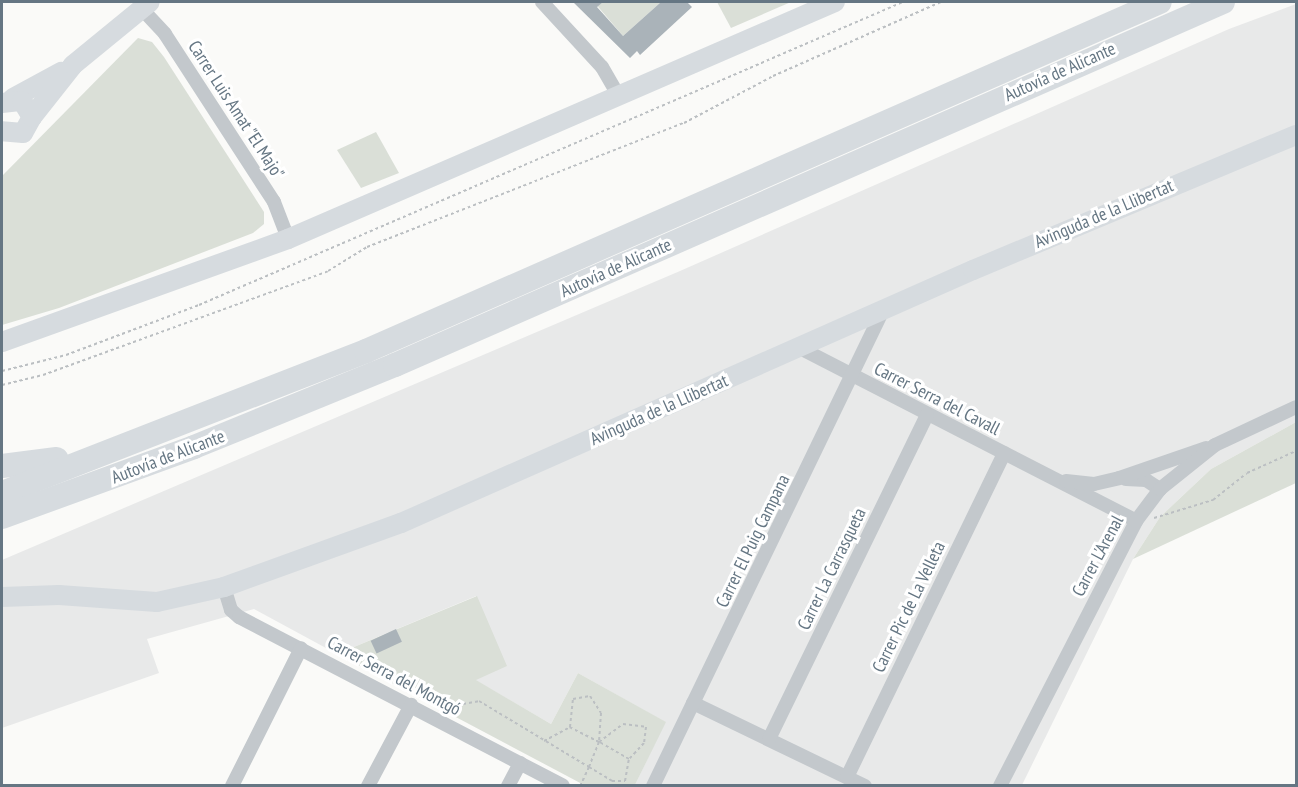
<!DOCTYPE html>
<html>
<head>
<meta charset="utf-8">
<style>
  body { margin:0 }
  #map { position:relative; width:1298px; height:787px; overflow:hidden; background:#fafaf8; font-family:"PT Sans Narrow",sans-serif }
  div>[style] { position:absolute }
  .built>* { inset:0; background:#e8e9e9 }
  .green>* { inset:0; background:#dadfd7 }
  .building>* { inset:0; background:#aab3b9; transform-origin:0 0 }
  .path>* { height:2px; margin-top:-1px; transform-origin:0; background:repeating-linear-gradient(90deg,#bbbfc2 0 3px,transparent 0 6px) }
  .street>* { height:14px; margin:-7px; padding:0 7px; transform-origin:7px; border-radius:7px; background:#c3c8cc }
  .secondary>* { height:20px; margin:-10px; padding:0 10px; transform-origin:10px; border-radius:10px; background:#d6dbdf }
  .highway>* { height:24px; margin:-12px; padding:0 12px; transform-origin:12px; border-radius:12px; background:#d6dbdf }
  span { translate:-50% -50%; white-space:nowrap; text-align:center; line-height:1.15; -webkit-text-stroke:6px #fff; paint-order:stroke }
  .street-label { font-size:18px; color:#657683 }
  .frame { position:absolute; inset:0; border:3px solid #657683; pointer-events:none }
</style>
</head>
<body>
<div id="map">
  <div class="built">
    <div style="clip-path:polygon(1296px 4px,1296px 422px,1211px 469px,1160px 517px,1133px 559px,1022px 785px,635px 785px,665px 722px,578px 673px,551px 724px,475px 680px,476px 596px,337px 654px,254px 609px,147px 639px,159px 673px,2px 728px,2px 560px,680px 271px,1229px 29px)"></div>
  </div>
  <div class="green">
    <div style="clip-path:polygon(594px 2px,661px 2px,623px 36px)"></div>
    <div style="clip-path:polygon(717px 2px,791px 2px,731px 28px)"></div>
    <div style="clip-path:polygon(138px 38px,152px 42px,164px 57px,264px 212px,264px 224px,253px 233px,59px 308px,2px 325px,2px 176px)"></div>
    <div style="clip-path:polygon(376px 132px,399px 173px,361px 188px,337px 150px)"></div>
    <div style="clip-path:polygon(1296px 422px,1296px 483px,1133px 559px,1160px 517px,1211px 469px)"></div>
    <div style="clip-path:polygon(477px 596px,507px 666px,476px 680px,551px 724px,578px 673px,666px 722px,635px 785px,584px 785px,337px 654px)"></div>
  </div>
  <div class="building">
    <div style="clip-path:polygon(573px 2px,603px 2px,597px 7px,623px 36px,661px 2px,687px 2px,692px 7px,640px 55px,637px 51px,630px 58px)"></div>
    <div style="left:396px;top:629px;width:14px;height:28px;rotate:65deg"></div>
  </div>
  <div class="path">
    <div style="left:2px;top:371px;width:66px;rotate:-14deg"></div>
    <div style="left:66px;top:355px;width:142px;rotate:-20.6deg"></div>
    <div style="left:199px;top:305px;width:766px;rotate:-23.29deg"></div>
    <div style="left:2px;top:385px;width:42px;rotate:-13.7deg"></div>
    <div style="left:43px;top:375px;width:303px;rotate:-20deg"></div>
    <div style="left:328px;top:271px;width:46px;rotate:-31.6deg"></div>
    <div style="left:367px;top:247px;width:340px;rotate:-21.4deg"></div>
    <div style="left:684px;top:123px;width:101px;rotate:-27.8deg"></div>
    <div style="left:773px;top:76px;width:184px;rotate:-23.8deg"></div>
    <div style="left:1154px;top:518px;width:62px;rotate:-17deg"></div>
    <div style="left:1213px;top:500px;width:43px;rotate:-38.5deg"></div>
    <div style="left:1247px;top:473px;width:54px;rotate:-24.2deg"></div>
    <div style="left:451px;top:713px;width:10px;rotate:-53deg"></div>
    <div style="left:457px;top:705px;width:22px;rotate:-10deg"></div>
    <div style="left:479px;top:701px;width:128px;rotate:31deg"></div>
    <div style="left:589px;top:767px;width:21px;rotate:115deg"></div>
    <div style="left:544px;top:741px;width:30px;rotate:-28deg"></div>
    <div style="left:599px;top:742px;width:27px;rotate:112deg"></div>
    <div style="left:589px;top:767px;width:27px;rotate:31deg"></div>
    <div style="left:612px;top:781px;width:13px"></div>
    <div style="left:625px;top:781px;width:22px;rotate:-80deg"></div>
    <div style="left:629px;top:759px;width:34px;rotate:-150deg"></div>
    <div style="left:599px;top:742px;width:33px;rotate:-153deg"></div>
    <div style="left:570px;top:727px;width:28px;rotate:-84deg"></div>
    <div style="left:573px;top:699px;width:17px;rotate:-10deg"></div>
    <div style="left:590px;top:696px;width:20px;rotate:57deg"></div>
    <div style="left:601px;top:713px;width:29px;rotate:94deg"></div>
    <div style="left:599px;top:742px;width:30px;rotate:-37deg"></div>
    <div style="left:623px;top:724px;width:23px;rotate:7deg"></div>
    <div style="left:646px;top:727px;width:16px;rotate:97deg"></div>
    <div style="left:644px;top:743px;width:21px;rotate:133deg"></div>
  </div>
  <div class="street">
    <div style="left:542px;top:2px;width:88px;rotate:47.3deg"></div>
    <div style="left:602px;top:67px;width:34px;rotate:60deg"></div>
    <div style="left:141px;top:8px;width:35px;rotate:47deg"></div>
    <div style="left:165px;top:34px;width:200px;rotate:57deg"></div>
    <div style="left:274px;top:202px;width:40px;rotate:69deg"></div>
    <div style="left:800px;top:348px;width:378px;rotate:27.2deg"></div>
    <div style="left:1126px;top:479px;width:20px;rotate:3deg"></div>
    <div style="left:1146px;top:480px;width:17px;rotate:33deg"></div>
    <div style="left:1066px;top:481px;width:28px;rotate:6deg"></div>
    <div style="left:1094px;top:484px;width:26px;rotate:-13deg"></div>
    <div style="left:1119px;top:478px;width:92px;rotate:-19deg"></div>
    <div style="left:224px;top:587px;width:24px;rotate:73deg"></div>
    <div style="left:231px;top:610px;width:11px;rotate:41deg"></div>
    <div style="left:239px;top:617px;width:365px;rotate:27.5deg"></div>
    <div style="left:693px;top:703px;width:191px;rotate:25.8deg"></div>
    <div style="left:769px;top:739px;width:360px;rotate:-64deg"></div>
    <div style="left:847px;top:777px;width:360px;rotate:-64.1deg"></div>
    <div style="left:232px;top:786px;width:154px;rotate:-63.4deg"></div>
    <div style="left:368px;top:786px;width:92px;rotate:-62deg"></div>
    <div style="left:508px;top:786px;width:26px;rotate:-62deg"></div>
    <div style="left:653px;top:786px;width:529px;rotate:-64.21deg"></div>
    <div style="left:1000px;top:786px;width:298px;rotate:-62.8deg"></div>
    <div style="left:1136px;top:521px;width:40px;rotate:-53deg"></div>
    <div style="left:1160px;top:489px;width:70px;rotate:-38.7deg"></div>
    <div style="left:1215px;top:445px;width:89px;rotate:-25.1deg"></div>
  </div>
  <div class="secondary">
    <div style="left:13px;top:98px;width:55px;rotate:-28.4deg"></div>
    <div style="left:2px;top:103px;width:20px;rotate:-6deg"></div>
    <div style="left:22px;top:101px;width:19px;rotate:58deg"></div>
    <div style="left:32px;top:117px;width:18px;rotate:119deg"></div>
    <div style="left:23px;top:133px;width:21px;rotate:-175deg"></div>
    <div style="left:32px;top:117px;width:66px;rotate:-51.7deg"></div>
    <div style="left:73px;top:65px;width:99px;rotate:-39.3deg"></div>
    <div style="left:2px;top:342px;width:304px;rotate:-19.8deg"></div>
    <div style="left:288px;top:239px;width:596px;rotate:-23.43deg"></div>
    <div style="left:2px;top:597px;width:57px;rotate:-2deg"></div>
    <div style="left:59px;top:595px;width:98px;rotate:4.1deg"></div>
    <div style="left:157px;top:602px;width:69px;rotate:-12.6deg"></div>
    <div style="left:224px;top:587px;width:188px;rotate:-19.9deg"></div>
    <div style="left:401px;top:523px;width:625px;rotate:-23.86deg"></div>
    <div style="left:973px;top:270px;width:350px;rotate:-22.7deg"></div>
  </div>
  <div class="highway">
    <div style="left:2px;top:466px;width:55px;rotate:-7.3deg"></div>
    <div style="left:2px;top:493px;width:391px;rotate:-21.3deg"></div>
    <div style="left:366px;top:351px;width:867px;rotate:-23.73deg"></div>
    <div style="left:2px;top:517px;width:204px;rotate:-20deg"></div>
    <div style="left:194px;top:447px;width:217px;rotate:-22.2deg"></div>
    <div style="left:395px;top:365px;width:904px;rotate:-23.67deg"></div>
  </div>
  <div class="street-label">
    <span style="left:1060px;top:72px;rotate:-24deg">Autovía de Alicante</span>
    <span style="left:236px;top:110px;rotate:57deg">Carrer Luis Amat "El Majo"</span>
    <span style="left:1104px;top:214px;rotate:-23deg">Avinguda de la Llibertat</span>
    <span style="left:616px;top:268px;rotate:-24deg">Autovía de Alicante</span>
    <span style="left:937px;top:399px;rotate:27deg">Carrer Serra del Cavall</span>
    <span style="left:659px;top:410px;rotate:-24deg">Avinguda de la Llibertat</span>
    <span style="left:168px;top:457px;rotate:-21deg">Autovía de Alicante</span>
    <span style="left:753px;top:541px;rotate:-64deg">Carrer El Puig Campana</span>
    <span style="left:1098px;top:556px;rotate:-62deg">Carrer L'Arenal</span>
    <span style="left:832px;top:569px;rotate:-64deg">Carrer La Carrasqueta</span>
    <span style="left:909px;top:607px;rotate:-64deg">Carrer Pic de La Velleta</span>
    <span style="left:394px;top:676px;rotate:28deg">Carrer Serra del Montgó</span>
  </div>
  <div class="frame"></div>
</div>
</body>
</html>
